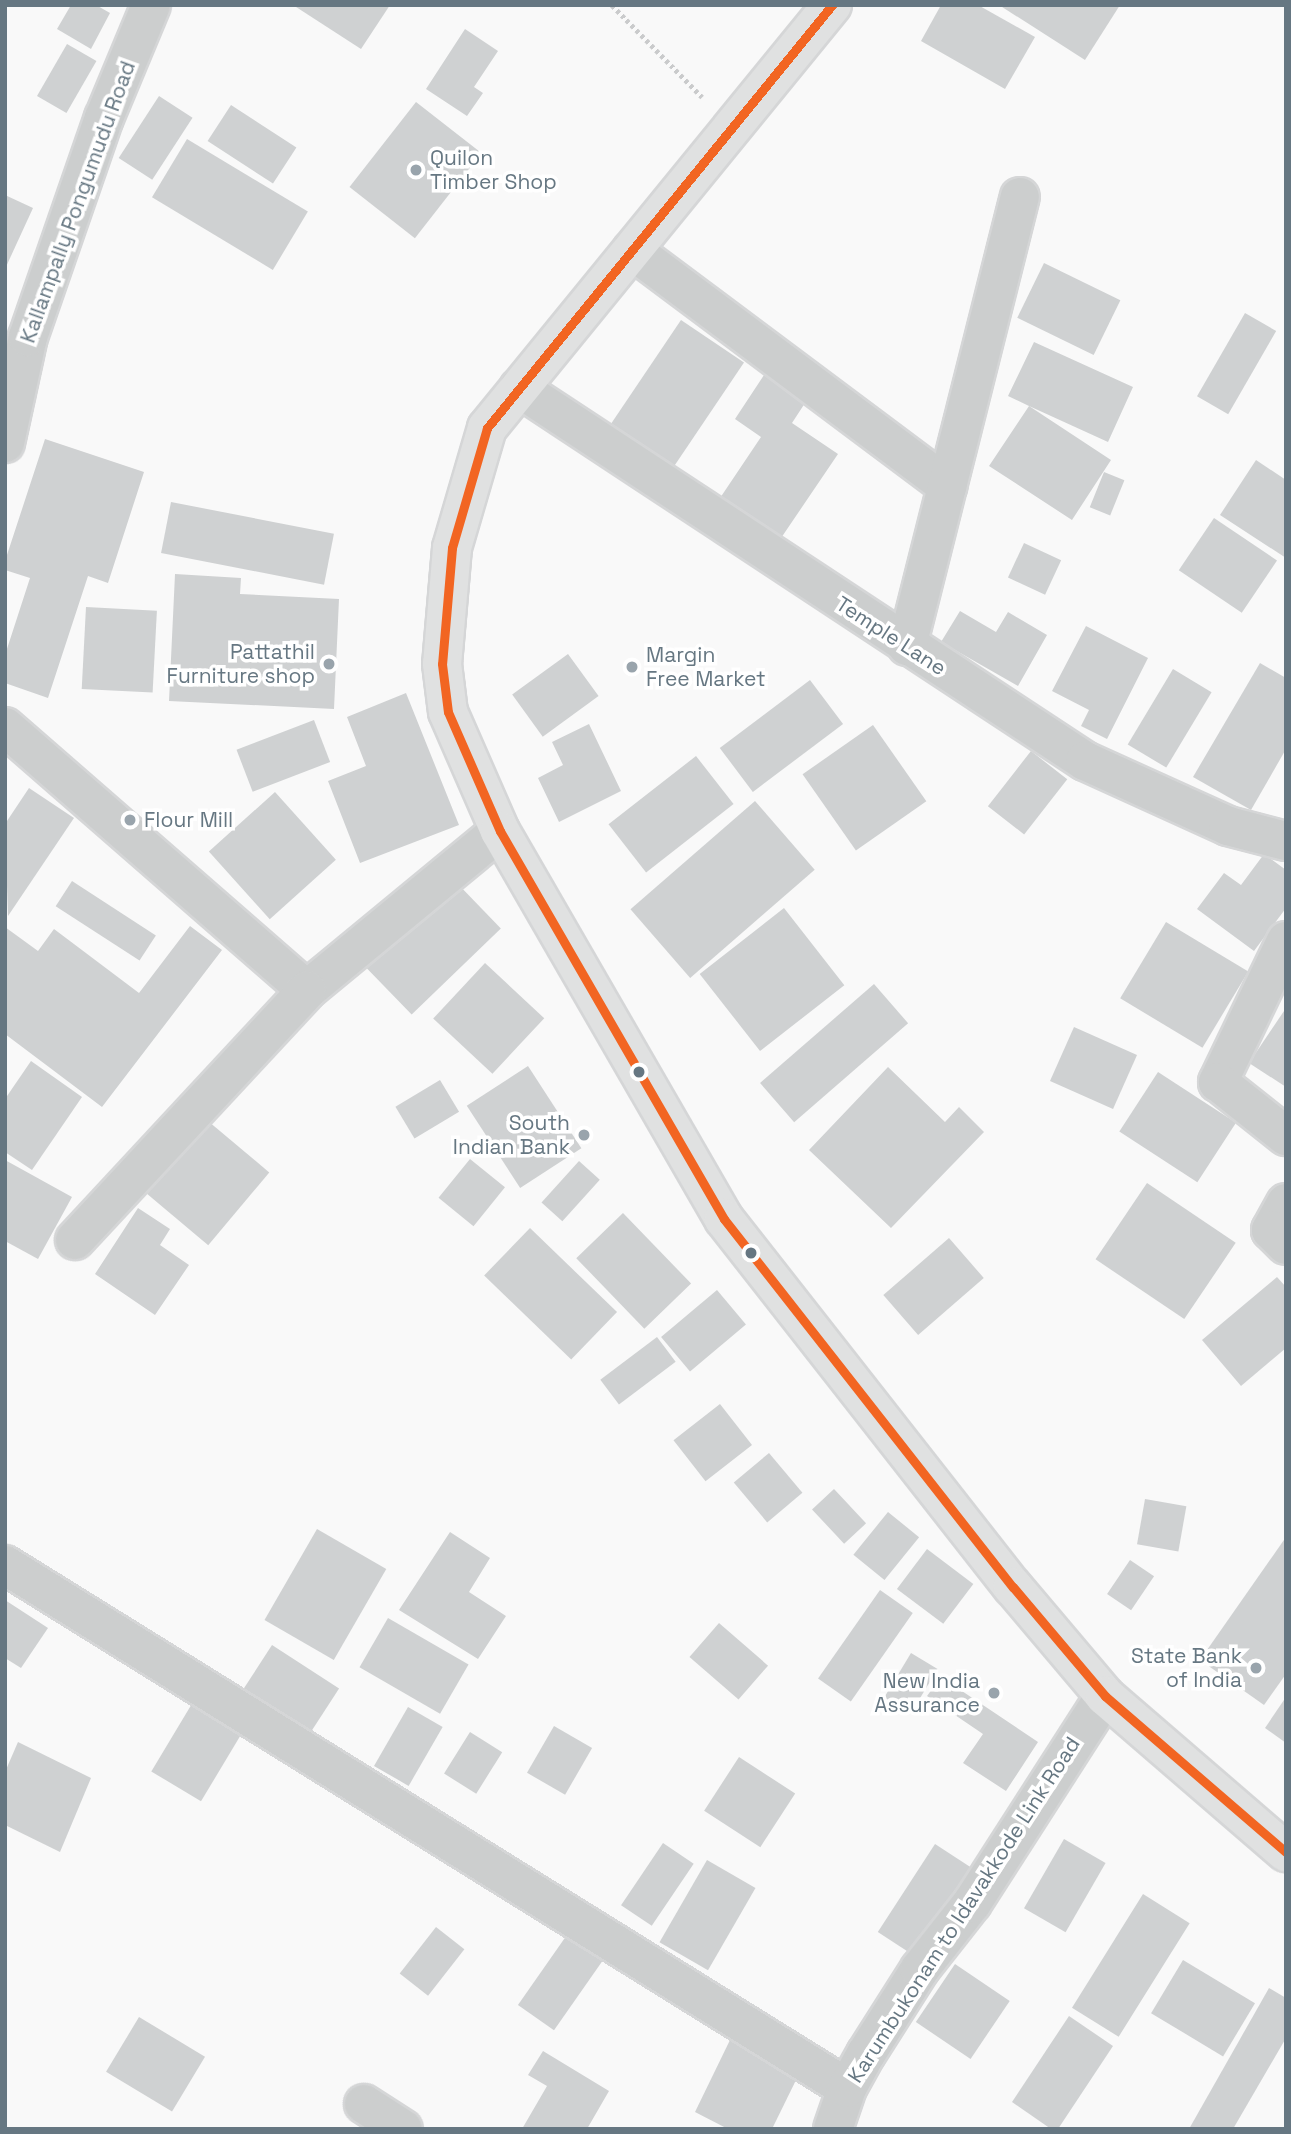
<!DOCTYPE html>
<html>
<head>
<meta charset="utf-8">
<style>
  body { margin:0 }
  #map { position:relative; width:1291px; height:2134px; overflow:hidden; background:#f9f9f9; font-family:"Space Grotesk",sans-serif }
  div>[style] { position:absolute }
  .building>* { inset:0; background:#cfd1d2; transform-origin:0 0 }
  .path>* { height:4.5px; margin-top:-2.25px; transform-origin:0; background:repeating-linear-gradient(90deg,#cacbcc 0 3.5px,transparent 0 7px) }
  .roads { filter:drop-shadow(2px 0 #d5d6d7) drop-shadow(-2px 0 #d5d6d7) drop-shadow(0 2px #d5d6d7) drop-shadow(0 -2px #d5d6d7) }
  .minor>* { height:38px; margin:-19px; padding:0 19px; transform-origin:19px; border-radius:19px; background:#cccece }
  .major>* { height:38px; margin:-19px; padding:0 19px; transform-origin:19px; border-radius:19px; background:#e0e1e1 }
  .bus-1>* { height:9px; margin:-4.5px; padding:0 4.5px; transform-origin:4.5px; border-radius:4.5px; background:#f26522 }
  .dots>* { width:19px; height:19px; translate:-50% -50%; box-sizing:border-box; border:4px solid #fff; border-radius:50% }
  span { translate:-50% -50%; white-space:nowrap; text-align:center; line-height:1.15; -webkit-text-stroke:7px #fff; paint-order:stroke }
  .poi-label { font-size:21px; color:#667782 }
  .left { translate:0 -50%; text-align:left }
  .right { translate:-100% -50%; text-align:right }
  .street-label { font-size:21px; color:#667782 }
  .frame { position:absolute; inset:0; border:7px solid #667782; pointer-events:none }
</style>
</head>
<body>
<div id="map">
  <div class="building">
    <div style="clip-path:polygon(71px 5px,96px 5px,110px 13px,91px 49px,57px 29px)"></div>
    <div style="clip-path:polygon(293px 5px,390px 5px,361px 49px)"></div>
    <div style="clip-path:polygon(941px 5px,978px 5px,1035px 37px,1005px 89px,921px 41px)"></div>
    <div style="clip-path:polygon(999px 5px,1120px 5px,1085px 60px)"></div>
    <div style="clip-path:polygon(465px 29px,498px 51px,474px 87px,483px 93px,467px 116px,426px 89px)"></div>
    <div style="left:67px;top:44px;width:34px;height:60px;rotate:30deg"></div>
    <div style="left:159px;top:96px;width:40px;height:74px;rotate:33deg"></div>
    <div style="left:416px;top:102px;width:83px;height:108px;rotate:38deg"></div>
    <div style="left:231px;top:105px;width:78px;height:43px;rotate:33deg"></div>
    <div style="left:187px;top:139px;width:141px;height:68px;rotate:31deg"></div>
    <div style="clip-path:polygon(5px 195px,33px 208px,5px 269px)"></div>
    <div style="left:1044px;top:263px;width:85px;height:61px;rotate:26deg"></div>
    <div style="left:1245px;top:313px;width:36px;height:96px;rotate:30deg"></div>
    <div style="left:681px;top:320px;width:76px;height:132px;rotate:34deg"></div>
    <div style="clip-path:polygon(1034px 342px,1133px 387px,1108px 442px,1029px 406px,1111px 460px,1072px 520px,989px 466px,1029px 406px,1008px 396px)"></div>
    <div style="clip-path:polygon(766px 372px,807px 400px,792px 423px,838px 454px,777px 544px,716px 504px,761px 437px,735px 419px)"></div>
    <div style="clip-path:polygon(45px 439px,144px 472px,108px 583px,88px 576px,48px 698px,5px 683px,5px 655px,30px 578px,5px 570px,5px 561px)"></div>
    <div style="clip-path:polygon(1256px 460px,1286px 480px,1286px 558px,1220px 515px)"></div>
    <div style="left:1104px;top:472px;width:22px;height:38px;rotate:22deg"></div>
    <div style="left:171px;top:502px;width:166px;height:52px;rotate:11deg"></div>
    <div style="left:1214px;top:518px;width:76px;height:63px;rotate:34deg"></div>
    <div style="left:1024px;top:543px;width:41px;height:38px;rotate:25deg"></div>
    <div style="clip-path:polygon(175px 574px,241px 578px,240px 594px,339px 599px,334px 709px,169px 701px)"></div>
    <div style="left:86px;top:607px;width:71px;height:82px;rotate:3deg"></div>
    <div style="clip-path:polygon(960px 611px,996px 632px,1008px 612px,1047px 635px,1018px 686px,941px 642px)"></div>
    <div style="clip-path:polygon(1086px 626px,1148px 658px,1107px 739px,1081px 726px,1089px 710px,1052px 691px)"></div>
    <div style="left:568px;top:654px;width:52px;height:69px;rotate:54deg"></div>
    <div style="clip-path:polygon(1260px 663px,1286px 678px,1286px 749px,1251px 810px,1193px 777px)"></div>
    <div style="left:1173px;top:669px;width:45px;height:88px;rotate:31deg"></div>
    <div style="left:810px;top:680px;width:55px;height:113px;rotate:53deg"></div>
    <div style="clip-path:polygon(406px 693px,459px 825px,360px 863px,328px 781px,366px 766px,347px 717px)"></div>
    <div style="left:314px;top:720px;width:45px;height:83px;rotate:69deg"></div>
    <div style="clip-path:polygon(589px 724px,621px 791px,559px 822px,538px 778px,563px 765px,552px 742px)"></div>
    <div style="left:873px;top:725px;width:93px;height:86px;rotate:55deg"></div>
    <div style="left:1031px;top:751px;width:46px;height:70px;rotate:38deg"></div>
    <div style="left:696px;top:756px;width:61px;height:111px;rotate:52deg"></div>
    <div style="clip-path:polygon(29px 788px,74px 818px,8px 916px,5px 824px)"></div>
    <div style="left:275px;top:792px;width:91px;height:89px;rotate:48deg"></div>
    <div style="left:755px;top:801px;width:91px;height:165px;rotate:49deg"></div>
    <div style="clip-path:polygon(1264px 854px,1286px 870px,1286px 908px,1254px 951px,1197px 909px,1224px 873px,1241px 885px)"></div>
    <div style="left:72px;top:881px;width:100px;height:30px;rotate:33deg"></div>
    <div style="left:455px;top:881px;width:66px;height:124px;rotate:46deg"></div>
    <div style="left:784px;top:908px;width:98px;height:107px;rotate:52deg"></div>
    <div style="left:1166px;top:922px;width:96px;height:89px;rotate:31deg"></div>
    <div style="clip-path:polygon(190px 926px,222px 950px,102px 1107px,5px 1034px,5px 927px,38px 951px,54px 929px,139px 993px)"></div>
    <div style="left:485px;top:963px;width:81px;height:76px;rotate:43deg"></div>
    <div style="left:874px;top:984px;width:52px;height:151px;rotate:49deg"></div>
    <div style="clip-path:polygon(1286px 1008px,1286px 1087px,1249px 1063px)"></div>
    <div style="left:1074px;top:1027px;width:69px;height:59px;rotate:24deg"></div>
    <div style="clip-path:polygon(31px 1061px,82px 1097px,32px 1170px,5px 1152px,5px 1099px)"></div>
    <div style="left:528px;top:1066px;width:98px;height:73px;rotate:57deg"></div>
    <div style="clip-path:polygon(888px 1067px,945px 1122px,959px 1107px,984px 1132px,891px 1228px,809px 1150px)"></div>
    <div style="left:1158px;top:1072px;width:93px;height:71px;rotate:33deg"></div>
    <div style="left:440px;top:1080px;width:37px;height:52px;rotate:59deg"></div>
    <div style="left:208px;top:1121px;width:80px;height:95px;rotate:40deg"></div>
    <div style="left:470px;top:1159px;width:45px;height:50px;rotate:39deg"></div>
    <div style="clip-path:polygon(5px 1160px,72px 1197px,38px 1259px,5px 1241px)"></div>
    <div style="left:579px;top:1161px;width:28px;height:56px;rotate:42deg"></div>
    <div style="left:1147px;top:1183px;width:107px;height:92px;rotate:34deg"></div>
    <div style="clip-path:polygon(138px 1208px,170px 1229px,160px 1245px,189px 1265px,155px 1315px,95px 1274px)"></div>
    <div style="left:623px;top:1213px;width:98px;height:65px;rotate:46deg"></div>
    <div style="left:530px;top:1228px;width:121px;height:66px;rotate:44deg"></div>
    <div style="left:949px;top:1238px;width:53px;height:87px;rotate:49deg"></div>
    <div style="clip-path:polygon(1277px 1277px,1286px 1287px,1286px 1348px,1241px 1386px,1202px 1340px)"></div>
    <div style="left:717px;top:1290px;width:45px;height:73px;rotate:50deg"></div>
    <div style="left:657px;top:1337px;width:31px;height:71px;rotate:53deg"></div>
    <div style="left:720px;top:1404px;width:52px;height:59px;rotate:52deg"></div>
    <div style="left:769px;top:1453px;width:52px;height:46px;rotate:50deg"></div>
    <div style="left:834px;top:1489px;width:47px;height:30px;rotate:47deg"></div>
    <div style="left:1145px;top:1499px;width:42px;height:46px;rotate:10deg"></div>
    <div style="left:888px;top:1512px;width:40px;height:55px;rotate:39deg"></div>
    <div style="left:317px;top:1529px;width:80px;height:105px;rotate:30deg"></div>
    <div style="clip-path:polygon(450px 1532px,490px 1558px,469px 1592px,506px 1616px,478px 1659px,399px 1610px)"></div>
    <div style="clip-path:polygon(1286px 1537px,1286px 1674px,1264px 1705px,1200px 1660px)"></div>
    <div style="left:927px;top:1549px;width:58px;height:50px;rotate:37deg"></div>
    <div style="left:1130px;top:1560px;width:29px;height:41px;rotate:34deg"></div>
    <div style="left:880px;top:1590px;width:40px;height:108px;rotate:35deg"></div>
    <div style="clip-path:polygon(5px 1600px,48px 1628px,21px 1668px,5px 1658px)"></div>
    <div style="left:388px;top:1618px;width:93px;height:57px;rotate:30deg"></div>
    <div style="left:719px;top:1623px;width:65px;height:45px;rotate:41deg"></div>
    <div style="left:272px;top:1645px;width:80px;height:59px;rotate:33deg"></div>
    <div style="left:911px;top:1653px;width:31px;height:52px;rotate:31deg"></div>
    <div style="clip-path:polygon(941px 1677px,1038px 1742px,1006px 1791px,963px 1763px,983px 1734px,927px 1696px)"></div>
    <div style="clip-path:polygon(1286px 1697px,1286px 1743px,1265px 1728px)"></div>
    <div style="left:193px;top:1702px;width:58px;height:81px;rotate:31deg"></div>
    <div style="left:408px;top:1707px;width:40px;height:68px;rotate:30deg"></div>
    <div style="left:554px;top:1726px;width:44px;height:54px;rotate:30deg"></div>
    <div style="left:470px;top:1732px;width:38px;height:49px;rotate:32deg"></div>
    <div style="clip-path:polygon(18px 1742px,91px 1778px,60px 1852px,5px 1825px,5px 1772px)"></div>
    <div style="left:739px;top:1757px;width:67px;height:64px;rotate:33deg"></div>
    <div style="left:1064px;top:1839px;width:48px;height:80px;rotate:30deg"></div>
    <div style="left:663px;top:1843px;width:37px;height:75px;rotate:34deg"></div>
    <div style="left:935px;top:1844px;width:48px;height:105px;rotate:33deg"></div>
    <div style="left:707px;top:1860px;width:56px;height:95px;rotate:30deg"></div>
    <div style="left:1143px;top:1894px;width:55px;height:134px;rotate:32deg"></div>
    <div style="left:436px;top:1927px;width:36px;height:59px;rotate:38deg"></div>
    <div style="left:569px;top:1932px;width:44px;height:89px;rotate:35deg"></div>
    <div style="left:1183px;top:1960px;width:84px;height:62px;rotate:31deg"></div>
    <div style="left:955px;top:1964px;width:66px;height:70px;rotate:34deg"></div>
    <div style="clip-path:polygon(1269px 1988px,1286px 1998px,1286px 2038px,1233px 2129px,1189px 2129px)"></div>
    <div style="clip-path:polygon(1069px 2016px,1113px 2046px,1058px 2129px,1051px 2129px,1012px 2102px)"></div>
    <div style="left:139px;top:2017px;width:77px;height:64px;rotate:31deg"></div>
    <div style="clip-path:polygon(730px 2040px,799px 2074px,772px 2129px,728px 2129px,695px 2112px)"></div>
    <div style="clip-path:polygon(543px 2051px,609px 2091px,587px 2129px,522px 2129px,547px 2086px,528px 2075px)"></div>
  </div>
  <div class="path">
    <div style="left:612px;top:5px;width:129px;rotate:45.6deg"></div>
  </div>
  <div class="roads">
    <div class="minor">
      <div style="left:632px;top:250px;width:394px;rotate:36.8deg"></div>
      <div style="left:519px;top:388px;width:678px;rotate:33.39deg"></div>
      <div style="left:1085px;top:761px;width:157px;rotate:24.4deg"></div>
      <div style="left:1228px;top:826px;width:60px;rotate:14.5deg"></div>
      <div style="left:5px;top:443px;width:108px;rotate:-77.8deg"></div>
      <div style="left:28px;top:337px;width:232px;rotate:-70.9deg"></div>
      <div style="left:104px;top:118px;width:122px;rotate:-67.4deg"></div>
      <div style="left:907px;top:646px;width:463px;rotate:-75.9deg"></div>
      <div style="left:5px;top:727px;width:400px;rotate:41.1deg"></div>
      <div style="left:307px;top:990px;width:250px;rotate:-39.5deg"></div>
      <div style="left:1286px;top:941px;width:157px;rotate:115.7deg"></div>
      <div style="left:1218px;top:1082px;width:87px;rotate:38.5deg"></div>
      <div style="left:1286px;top:1203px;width:31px;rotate:119deg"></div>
      <div style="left:1271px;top:1230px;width:21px;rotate:45deg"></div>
      <div style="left:75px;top:1240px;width:341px;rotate:-47.1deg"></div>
      <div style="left:5px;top:1565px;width:991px;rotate:31.85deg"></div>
      <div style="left:364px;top:2104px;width:46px;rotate:32.7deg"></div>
      <div style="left:833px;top:2129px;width:43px;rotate:-71.1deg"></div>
      <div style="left:847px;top:2088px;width:39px;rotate:-61deg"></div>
      <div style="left:866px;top:2054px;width:101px;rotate:-57.6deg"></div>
      <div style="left:920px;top:1969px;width:84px;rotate:-51.8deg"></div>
      <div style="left:972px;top:1903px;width:246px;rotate:-57.3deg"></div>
    </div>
    <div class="major">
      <div style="left:832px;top:5px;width:546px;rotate:129.2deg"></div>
      <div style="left:487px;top:428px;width:125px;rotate:106.3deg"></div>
      <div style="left:452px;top:548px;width:116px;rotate:94.9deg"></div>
      <div style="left:442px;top:664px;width:48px;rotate:82.9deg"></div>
      <div style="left:448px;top:712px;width:130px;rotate:66.4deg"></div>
      <div style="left:500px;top:831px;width:448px;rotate:60deg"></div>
      <div style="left:724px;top:1219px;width:468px;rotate:51.9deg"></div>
      <div style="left:1013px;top:1587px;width:143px;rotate:49.8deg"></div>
      <div style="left:1105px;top:1696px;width:239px;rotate:40.8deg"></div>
    </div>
  </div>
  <div class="bus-1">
    <div style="left:832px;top:5px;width:546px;rotate:129.2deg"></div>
    <div style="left:487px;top:428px;width:125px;rotate:106.3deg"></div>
    <div style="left:452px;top:548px;width:116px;rotate:94.9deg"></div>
    <div style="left:442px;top:664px;width:48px;rotate:82.9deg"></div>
    <div style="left:448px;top:712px;width:130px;rotate:66.4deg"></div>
    <div style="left:500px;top:831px;width:448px;rotate:60deg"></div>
    <div style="left:724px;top:1219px;width:468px;rotate:51.9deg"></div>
    <div style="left:1013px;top:1587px;width:143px;rotate:49.8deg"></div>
    <div style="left:1105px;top:1696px;width:239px;rotate:40.8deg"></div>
  </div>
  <div class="dots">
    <div style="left:416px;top:170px;background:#99a4ac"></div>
    <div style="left:329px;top:664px;background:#99a4ac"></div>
    <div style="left:632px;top:667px;background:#99a4ac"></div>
    <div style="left:130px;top:820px;background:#99a4ac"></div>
    <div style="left:639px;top:1072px;background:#667782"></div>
    <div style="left:584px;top:1135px;background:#99a4ac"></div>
    <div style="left:751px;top:1253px;background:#667782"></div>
    <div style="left:1256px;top:1668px;background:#99a4ac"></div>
    <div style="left:994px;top:1693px;background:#99a4ac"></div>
  </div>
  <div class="poi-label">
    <span class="left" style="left:430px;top:170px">Quilon<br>Timber Shop</span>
    <span class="right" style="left:315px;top:664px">Pattathil<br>Furniture shop</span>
    <span class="left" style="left:646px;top:667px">Margin<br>Free Market</span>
    <span class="left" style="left:144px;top:820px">Flour Mill</span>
    <span class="right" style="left:570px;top:1135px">South<br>Indian Bank</span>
    <span class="right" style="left:1242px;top:1668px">State Bank<br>of India</span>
    <span class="right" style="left:980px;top:1693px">New India<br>Assurance</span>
  </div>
  <div class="street-label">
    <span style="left:78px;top:202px;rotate:-70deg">Kallampally Pongumudu Road</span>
    <span style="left:891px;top:636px;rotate:33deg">Temple Lane</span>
    <span style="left:964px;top:1910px;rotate:-57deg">Karumbukonam to Idavakkode Link Road</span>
  </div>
  <div class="frame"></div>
</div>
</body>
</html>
